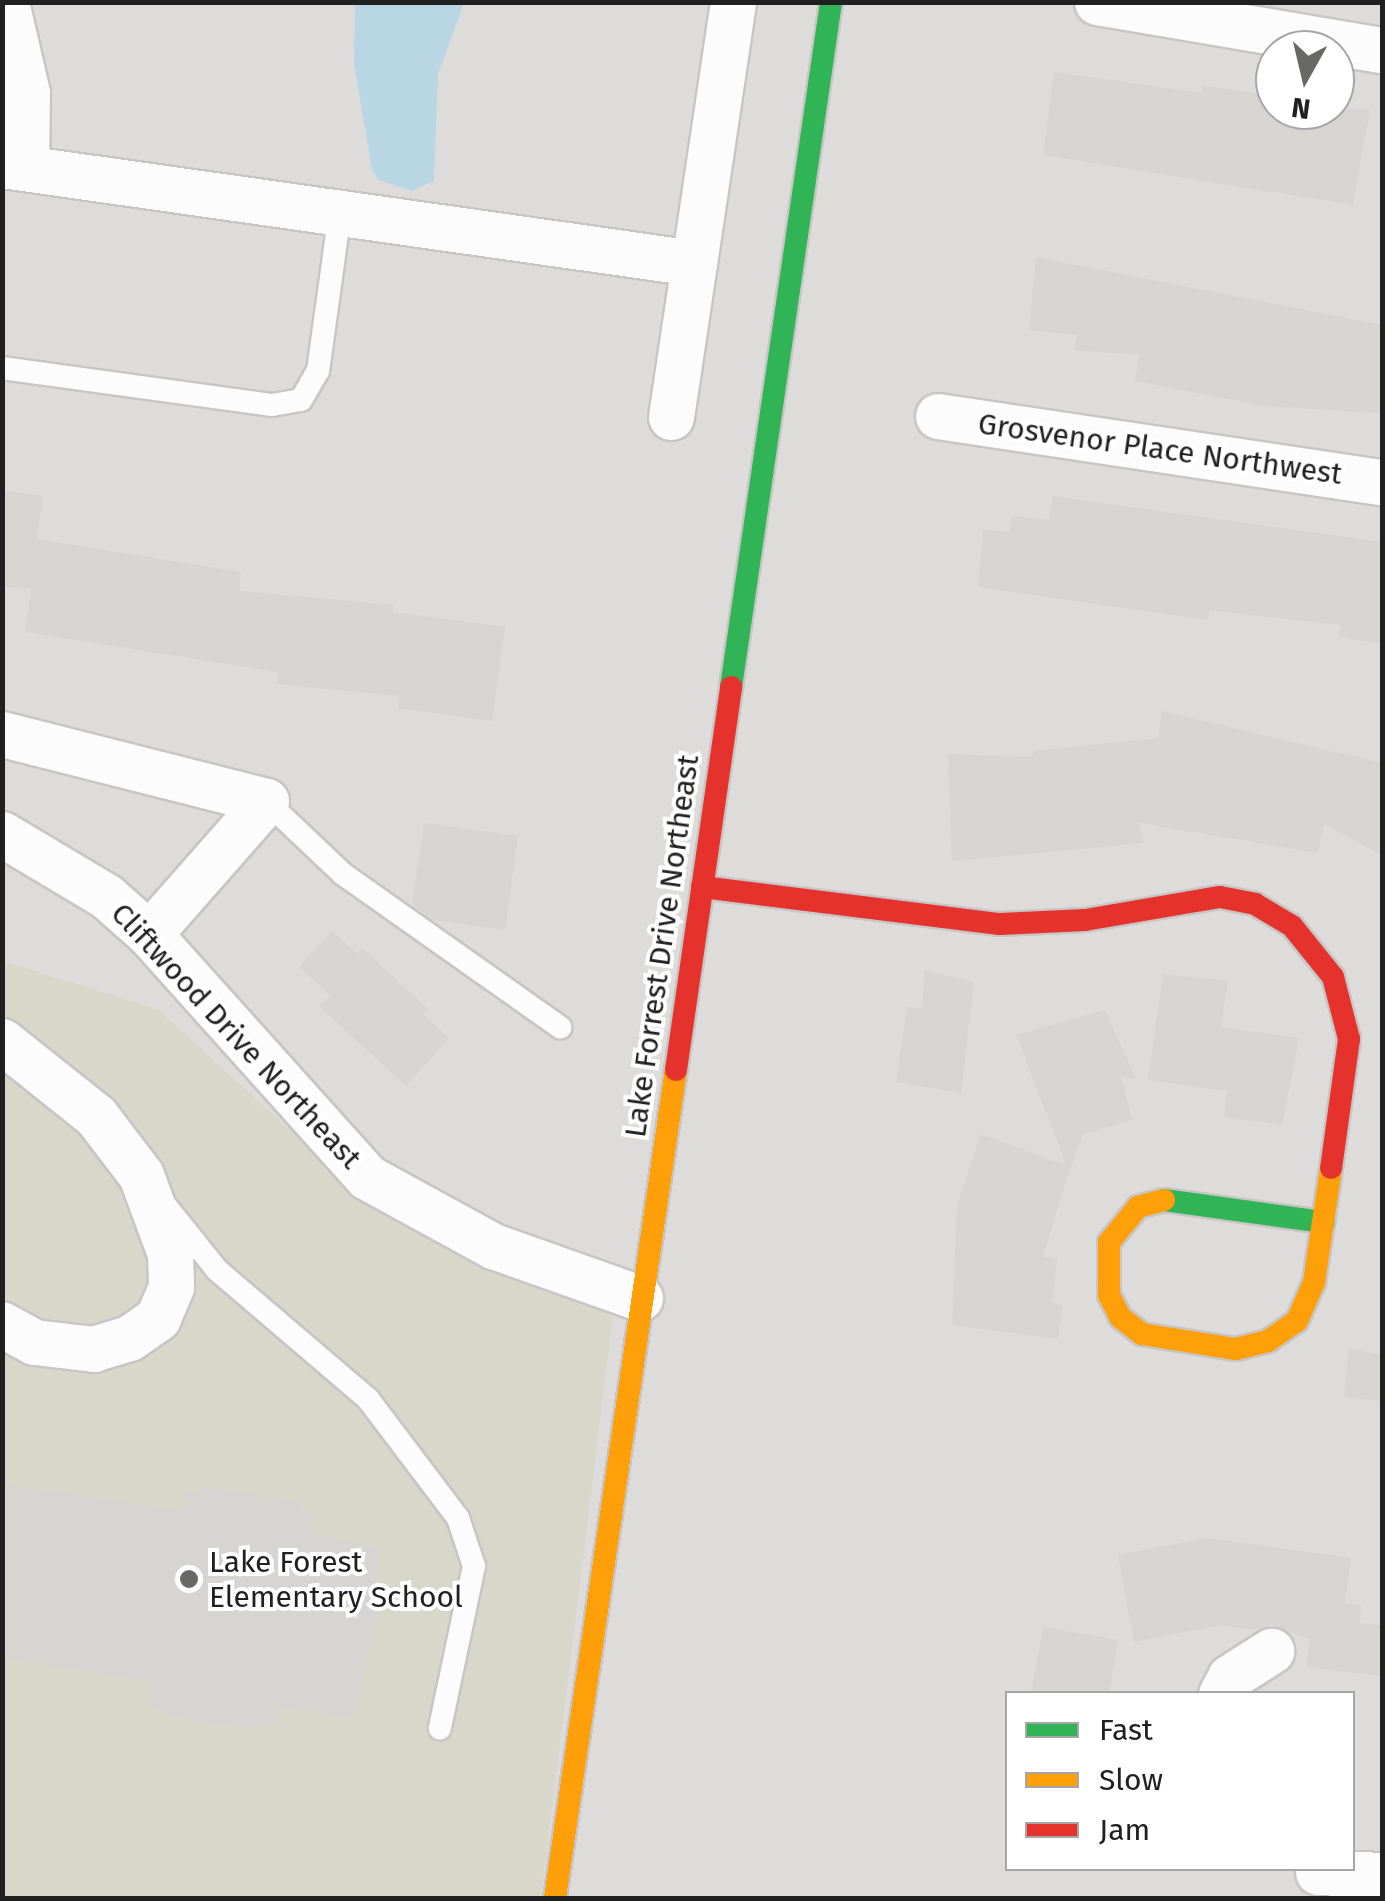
<!DOCTYPE html>
<html>
<head>
<meta charset="utf-8">
<style>
  body { margin:0 }
  #map { position:relative; width:1385px; height:1901px; overflow:hidden; background:#eeede8; font-family:"Fira Sans",sans-serif }
  div>[style] { position:absolute }
  .residential>* { inset:0; background:#dddcda }
  .construction>* { inset:0; background:#d7d8c9 }
  .water>* { inset:0; background:#b9d6e4 }
  .building>* { inset:0; background:#d6d5d1 }
  .roads { filter:drop-shadow(2px 0 #c7c6c4) drop-shadow(-2px 0 #c7c6c4) drop-shadow(0 2px #c7c6c4) drop-shadow(0 -2px #c7c6c4) }
  .lane>* { height:22px; margin:-11px; padding:0 11px; transform-origin:11px; border-radius:11px; background:#fcfcfc }
  .street>* { height:45px; margin:-22.5px; padding:0 22.5px; transform-origin:22.5px; border-radius:22.5px; background:#fcfcfc }
  .fast>* { height:22px; margin:-11px; padding:0 11px; transform-origin:11px; border-radius:11px; background:#30b455 }
  .slow>* { height:22px; margin:-11px; padding:0 11px; transform-origin:11px; border-radius:11px; background:#ff9f0a }
  .jam>* { height:22px; margin:-11px; padding:0 11px; transform-origin:11px; border-radius:11px; background:#e5322d }
  .dots>* { width:28px; height:28px; translate:-50% -50%; box-sizing:border-box; border:5px solid #fff; border-radius:50% }
  span { translate:-50% -50%; white-space:nowrap; text-align:center; line-height:1.15; -webkit-text-stroke:8px #fff; paint-order:stroke }
  .street-label { font-size:30px; color:#202020 }
  .poi-label { font-size:30px; color:#202020 }
  .left { translate:0 -50%; text-align:left }
  .frame { position:absolute; inset:0; border:5px solid #202020; pointer-events:none }
  .legend { position:absolute; left:1005px; top:1691px; width:350px; height:180px; box-sizing:border-box; background:#fff; border:2px solid #a6a6a6; margin:0; padding:12px 18px; list-style:none; font-size:30px; color:#202020 }
  .legend li { display:flex; align-items:center; gap:20px; height:50px }
  .legend b { width:50px; border:2px solid #a6a6a6 }
  .north { position:absolute; left:1255px; top:30px; width:100px; height:100px; box-sizing:border-box; background:#fff; border:2px solid #a6a6a6; border-radius:50%; rotate:188deg; font-size:28px; font-weight:700; line-height:40px; text-align:center; color:#202020 }
  .north::after { content:''; display:block; margin:auto; width:35px; height:45px; background:#686866; clip-path:polygon(50% 0,100% 100%,50% 72%,0 100%) }
</style>
</head>
<body>
<div id="map">
  <div class="residential">
    <div style="clip-path:polygon(evenodd,2px 3px,1382px 3px,1382px 1898px,541px 1898px,361px 1194px,158px 1009px,3px 960px,2px 3px,1275px 50px,1335px 50px,1335px 110px,1275px 110px,1275px 50px,2px 3px,1008px 1694px,1352px 1694px,1352px 1868px,1008px 1868px,1008px 1694px)"></div>
  </div>
  <div class="construction">
    <div style="clip-path:polygon(2px 960px,158px 1009px,361px 1194px,613px 1316px,541px 1898px,3px 1898px)"></div>
  </div>
  <div class="water">
    <div style="clip-path:polygon(355px 3px,464px 3px,438px 74px,434px 181px,412px 191px,379px 180px,372px 170px,354px 63px)"></div>
  </div>
  <div class="building">
    <div style="clip-path:polygon(1054px 72px,1202px 93px,1203px 86px,1248px 92px,1275px 98px,1275px 110px,1370px 109px,1353px 205px,1043px 155px)"></div>
    <div style="clip-path:polygon(1036px 257px,1382px 325px,1382px 413px,1264px 406px,1135px 381px,1139px 355px,1074px 350px,1078px 335px,1029px 330px)"></div>
    <div style="clip-path:polygon(2px 490px,43px 496px,37px 539px,241px 572px,239px 591px,393px 605px,393px 612px,505px 627px,492px 721px,398px 708px,400px 696px,277px 684px,278px 672px,25px 632px,31px 589px,2px 586px)"></div>
    <div style="clip-path:polygon(1052px 496px,1382px 542px,1382px 644px,1339px 637px,1341px 625px,1209px 610px,1208px 620px,978px 587px,983px 530px,1010px 532px,1011px 516px,1049px 520px)"></div>
    <div style="clip-path:polygon(1161px 711px,1382px 763px,1382px 855px,1324px 824px,1318px 853px,1139px 823px,1144px 843px,952px 861px,948px 754px,1033px 757px,1033px 751px,1159px 738px)"></div>
    <div style="clip-path:polygon(424px 823px,518px 836px,505px 930px,434px 920px,412px 904px)"></div>
    <div style="clip-path:polygon(332px 931px,358px 954px,362px 948px,428px 1009px,423px 1014px,449px 1038px,406px 1086px,319px 1006px,330px 995px,299px 967px)"></div>
    <div style="clip-path:polygon(925px 970px,974px 982px,961px 1093px,896px 1082px,907px 1007px,922px 1009px)"></div>
    <div style="clip-path:polygon(1163px 974px,1228px 981px,1221px 1027px,1299px 1038px,1282px 1125px,1224px 1117px,1227px 1091px,1148px 1080px)"></div>
    <div style="clip-path:polygon(1105px 1010px,1136px 1079px,1121px 1076px,1132px 1120px,1083px 1134px,1065px 1184px,1043px 1256px,1057px 1259px,1052px 1303px,1063px 1305px,1058px 1339px,952px 1325px,957px 1206px,981px 1134px,1067px 1166px,1016px 1035px)"></div>
    <div style="clip-path:polygon(1349px 1348px,1382px 1355px,1382px 1401px,1344px 1397px)"></div>
    <div style="clip-path:polygon(2px 1484px,184px 1511px,186px 1490px,200px 1493px,201px 1486px,301px 1502px,300px 1510px,313px 1511px,309px 1533px,380px 1548px,373px 1611px,378px 1611px,353px 1718px,280px 1707px,276px 1726px,236px 1727px,164px 1715px,165px 1707px,150px 1705px,154px 1682px,2px 1658px)"></div>
    <div style="clip-path:polygon(1206px 1538px,1351px 1558px,1345px 1603px,1361px 1605px,1359px 1623px,1382px 1626px,1382px 1676px,1306px 1667px,1310px 1639px,1271px 1625px,1255px 1630px,1221px 1625px,1134px 1642px,1118px 1555px)"></div>
    <div style="clip-path:polygon(1043px 1627px,1118px 1640px,1109px 1694px,1031px 1694px)"></div>
  </div>
  <div class="roads">
    <div class="lane">
      <div style="left:2px;top:368px;width:273px;rotate:7.8deg"></div>
      <div style="left:272px;top:405px;width:29px;rotate:-10deg"></div>
      <div style="left:301px;top:400px;width:34px;rotate:-60deg"></div>
      <div style="left:318px;top:371px;width:160px;rotate:-82.1deg"></div>
      <div style="left:266px;top:801px;width:106px;rotate:43.5deg"></div>
      <div style="left:343px;top:874px;width:266px;rotate:35.2deg"></div>
      <div style="left:165px;top:1205px;width:83px;rotate:51.3deg"></div>
      <div style="left:217px;top:1270px;width:199px;rotate:40.5deg"></div>
      <div style="left:368px;top:1399px;width:149px;rotate:52.9deg"></div>
      <div style="left:458px;top:1518px;width:51px;rotate:71.6deg"></div>
      <div style="left:474px;top:1566px;width:166px;rotate:101.9deg"></div>
    </div>
    <div class="street">
      <div style="left:6px;top:2px;width:93px;rotate:77deg"></div>
      <div style="left:27px;top:93px;width:75px;rotate:90.8deg"></div>
      <div style="left:1097px;top:2px;width:289px;rotate:9.6deg"></div>
      <div style="left:2px;top:165px;width:699px;rotate:8.06deg"></div>
      <div style="left:938px;top:416px;width:449px;rotate:8.5deg"></div>
      <div style="left:671px;top:417px;width:420px;rotate:-81.5deg"></div>
      <div style="left:2px;top:734px;width:272px;rotate:14.2deg"></div>
      <div style="left:266px;top:801px;width:177px;rotate:131.3deg"></div>
      <div style="left:2px;top:834px;width:121px;rotate:30.8deg"></div>
      <div style="left:106px;top:896px;width:57px;rotate:41.5deg"></div>
      <div style="left:149px;top:934px;width:326px;rotate:48.1deg"></div>
      <div style="left:367px;top:1177px;width:144px;rotate:28.7deg"></div>
      <div style="left:493px;top:1246px;width:156px;rotate:19.5deg"></div>
      <div style="left:2px;top:1041px;width:120px;rotate:38.6deg"></div>
      <div style="left:96px;top:1116px;width:74px;rotate:52.7deg"></div>
      <div style="left:141px;top:1175px;width:84px;rotate:69.8deg"></div>
      <div style="left:170px;top:1254px;width:33px;rotate:88deg"></div>
      <div style="left:171px;top:1287px;width:34px;rotate:113deg"></div>
      <div style="left:158px;top:1318px;width:35px;rotate:145deg"></div>
      <div style="left:129px;top:1338px;width:37px;rotate:163deg"></div>
      <div style="left:94px;top:1349px;width:60px;rotate:-173.3deg"></div>
      <div style="left:34px;top:1342px;width:37px;rotate:-151deg"></div>
      <div style="left:1221px;top:1694px;width:19px;rotate:-62deg"></div>
      <div style="left:1230px;top:1677px;width:49px;rotate:-32.4deg"></div>
      <div style="left:1318px;top:1872px;width:64px;rotate:2.7deg"></div>
    </div>
    <div class="fast">
      <div style="left:731px;top:687px;width:692px;rotate:-81.69deg"></div>
      <div style="left:1164px;top:1200px;width:161px;rotate:7.9deg"></div>
    </div>
    <div class="slow">
      <div style="left:1164px;top:1200px;width:27px;rotate:165deg"></div>
      <div style="left:1138px;top:1207px;width:45px;rotate:129.6deg"></div>
      <div style="left:1109px;top:1242px;width:53px;rotate:90deg"></div>
      <div style="left:1109px;top:1295px;width:25px;rotate:63deg"></div>
      <div style="left:1120px;top:1317px;width:28px;rotate:38deg"></div>
      <div style="left:1142px;top:1334px;width:95px;rotate:9.1deg"></div>
      <div style="left:1236px;top:1349px;width:33px;rotate:-14deg"></div>
      <div style="left:1268px;top:1341px;width:35px;rotate:-35deg"></div>
      <div style="left:1297px;top:1321px;width:43px;rotate:-66.4deg"></div>
      <div style="left:1314px;top:1282px;width:115px;rotate:-81.5deg"></div>
      <div style="left:555px;top:1898px;width:837px;rotate:-81.69deg"></div>
    </div>
    <div class="jam">
      <div style="left:702px;top:887px;width:300px;rotate:7.1deg"></div>
      <div style="left:1000px;top:924px;width:85px;rotate:-2.7deg"></div>
      <div style="left:1085px;top:920px;width:137px;rotate:-9.7deg"></div>
      <div style="left:1220px;top:897px;width:36px;rotate:11deg"></div>
      <div style="left:1255px;top:904px;width:43px;rotate:30.7deg"></div>
      <div style="left:1292px;top:926px;width:65px;rotate:51.2deg"></div>
      <div style="left:1333px;top:977px;width:64px;rotate:75.5deg"></div>
      <div style="left:1349px;top:1039px;width:130px;rotate:97.9deg"></div>
      <div style="left:676px;top:1070px;width:387px;rotate:-81.8deg"></div>
    </div>
  </div>
  <div class="dots">
    <div style="left:189px;top:1579px;background:#686866"></div>
  </div>
  <div class="street-label">
    <span style="left:1160px;top:449px;rotate:8deg">Grosvenor Place Northwest</span>
    <span style="left:662px;top:946px;rotate:-82deg">Lake Forrest Drive Northeast</span>
    <span style="left:236px;top:1036px;rotate:47deg">Cliftwood Drive Northeast</span>
  </div>
  <div class="poi-label">
    <span class="left" style="left:209px;top:1579px">Lake Forest<br>Elementary School</span>
  </div>
  <div class="frame"></div>
  <ul class="legend">
  <li><b style="height:12px;background:#30b455"></b>Fast</li>
  <li><b style="height:12px;background:#ff9f0a"></b>Slow</li>
  <li><b style="height:12px;background:#e5322d"></b>Jam</li>
  </ul>
  <div class="north">N</div>
</div>
</body>
</html>
